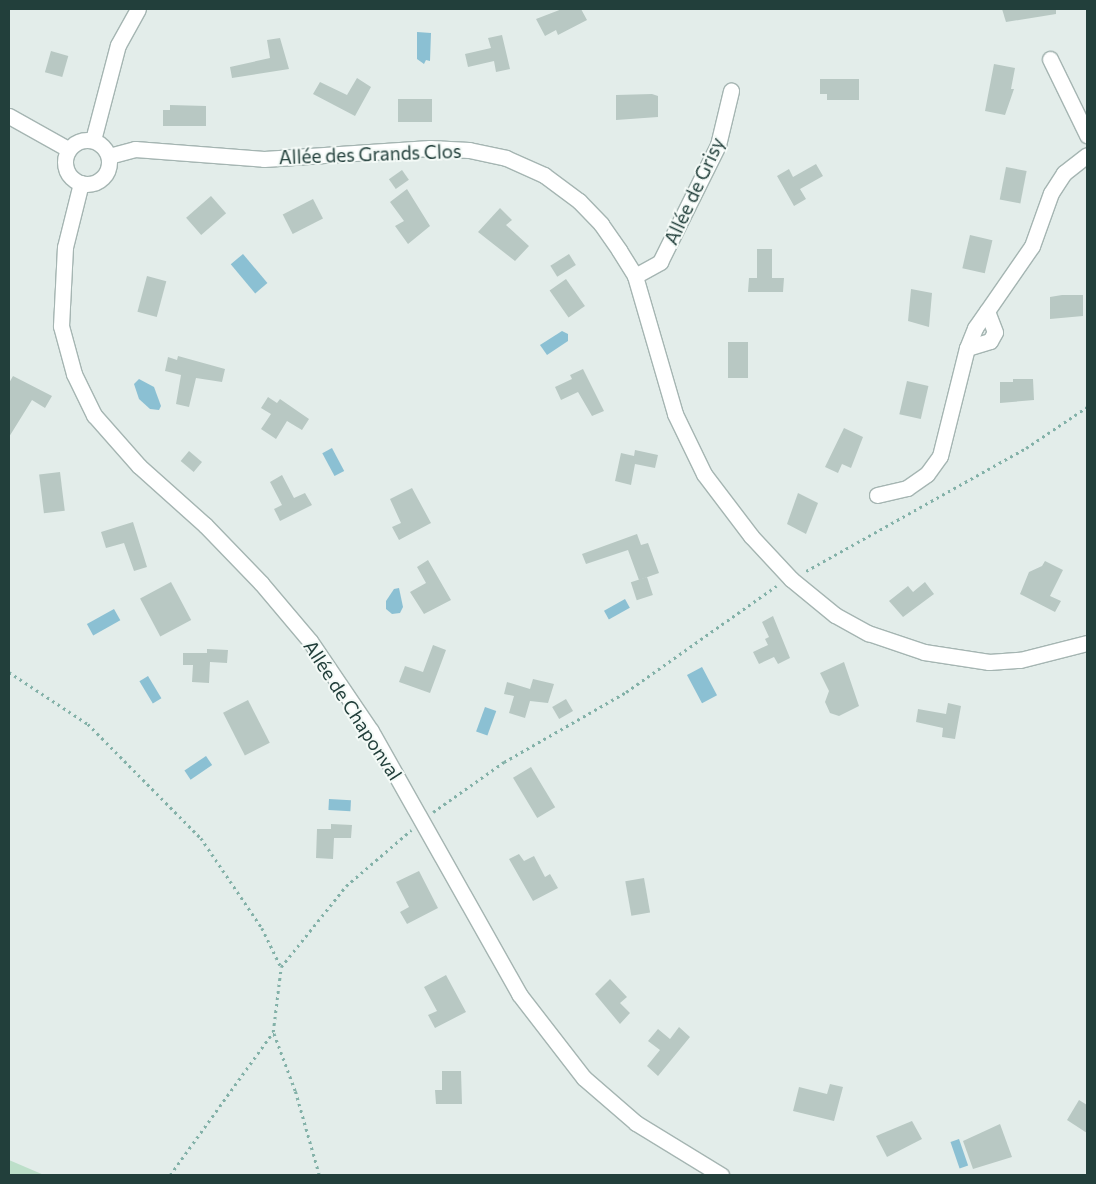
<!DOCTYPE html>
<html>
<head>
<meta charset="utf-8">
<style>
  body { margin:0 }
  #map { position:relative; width:1096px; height:1184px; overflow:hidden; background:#e3edea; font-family:Commissioner,sans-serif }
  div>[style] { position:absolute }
  .green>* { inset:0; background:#bcdfc9 }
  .water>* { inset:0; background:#8bc0d3; transform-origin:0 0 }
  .building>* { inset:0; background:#b8c8c3; transform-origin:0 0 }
  .path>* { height:2.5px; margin-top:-1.25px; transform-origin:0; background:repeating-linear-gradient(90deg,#83b1a8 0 2.5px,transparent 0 6.5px) }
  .roads { filter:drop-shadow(1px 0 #a5b5b2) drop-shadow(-1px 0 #a5b5b2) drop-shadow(0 1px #a5b5b2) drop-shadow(0 -1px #a5b5b2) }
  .street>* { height:15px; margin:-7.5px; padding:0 7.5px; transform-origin:7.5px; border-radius:7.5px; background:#fff }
  .street>.ring { margin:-7.5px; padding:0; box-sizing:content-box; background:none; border:15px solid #fff; border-radius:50% }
  span { translate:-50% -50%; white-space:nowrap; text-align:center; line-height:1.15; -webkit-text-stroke:4px #f4faf7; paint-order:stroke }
  .street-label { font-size:19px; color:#223f3b }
  .frame { position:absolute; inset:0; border:10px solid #223f3b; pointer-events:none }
</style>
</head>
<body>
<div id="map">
  <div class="green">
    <div style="clip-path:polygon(9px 1160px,44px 1175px,9px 1175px)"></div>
  </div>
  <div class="water">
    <div style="clip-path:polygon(417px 32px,431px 33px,430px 61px,426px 60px,424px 64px,417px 59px)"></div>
    <div style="left:243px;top:254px;width:38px;height:16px;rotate:50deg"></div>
    <div style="clip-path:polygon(562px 331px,568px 334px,568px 341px,547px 355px,540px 345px)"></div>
    <div style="clip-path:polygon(139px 379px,154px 387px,161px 406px,159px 410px,150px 409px,139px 399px,134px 384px)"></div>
    <div style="left:332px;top:448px;width:26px;height:11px;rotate:62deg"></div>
    <div style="clip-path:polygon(399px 588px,403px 607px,400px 613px,392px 614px,386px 609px,386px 601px,394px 589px)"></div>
    <div style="left:625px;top:599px;width:10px;height:24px;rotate:61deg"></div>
    <div style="left:114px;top:609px;width:13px;height:31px;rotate:61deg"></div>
    <div style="left:702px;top:667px;width:32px;height:17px;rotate:62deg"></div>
    <div style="left:148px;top:676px;width:26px;height:10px;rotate:59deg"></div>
    <div style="left:485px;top:707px;width:12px;height:26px;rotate:20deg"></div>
    <div style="left:206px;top:756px;width:11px;height:26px;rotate:56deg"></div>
    <div style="left:329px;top:799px;width:22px;height:11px;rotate:3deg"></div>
    <div style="left:959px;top:1139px;width:28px;height:9px;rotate:71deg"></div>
  </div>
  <div class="building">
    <div style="clip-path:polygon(562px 9px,581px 9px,587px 20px,558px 35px,556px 30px,545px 36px,536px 19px)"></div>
    <div style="clip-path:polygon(1002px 9px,1056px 9px,1056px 14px,1006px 22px)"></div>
    <div style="clip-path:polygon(502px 35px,510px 69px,496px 72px,494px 61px,468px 67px,465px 54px,491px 48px,488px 38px)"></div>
    <div style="clip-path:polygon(280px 38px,289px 69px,232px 78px,230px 67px,270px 58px,267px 40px)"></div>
    <div style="left:51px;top:51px;width:18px;height:22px;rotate:16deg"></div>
    <div style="clip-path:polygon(994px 64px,1015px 68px,1011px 89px,1014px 89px,1005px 115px,985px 111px)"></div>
    <div style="clip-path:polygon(357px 78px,371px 87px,355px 116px,313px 94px,320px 82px,347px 95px)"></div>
    <div style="clip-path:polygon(820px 79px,859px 79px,859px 100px,827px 100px,827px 94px,820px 94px)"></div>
    <div style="clip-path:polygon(652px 94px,658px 96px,658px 117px,616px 120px,616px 95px)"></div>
    <div style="left:398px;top:99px;width:34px;height:23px"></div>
    <div style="clip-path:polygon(170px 105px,206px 106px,206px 126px,163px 126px,163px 110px,170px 110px)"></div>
    <div style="clip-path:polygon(816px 164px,823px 176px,800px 189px,806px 199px,794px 206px,777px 176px,789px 169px,793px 177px)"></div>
    <div style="left:1006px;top:167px;width:21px;height:33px;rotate:11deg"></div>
    <div style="left:402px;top:170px;width:12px;height:16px;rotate:55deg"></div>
    <div style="clip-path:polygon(407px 189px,430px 226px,408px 244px,395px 226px,404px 221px,390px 202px)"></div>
    <div style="left:211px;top:196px;width:23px;height:33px;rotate:49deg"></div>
    <div style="left:313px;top:199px;width:22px;height:34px;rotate:63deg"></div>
    <div style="clip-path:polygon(500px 208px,512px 220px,506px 225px,529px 246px,515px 261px,478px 232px)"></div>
    <div style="left:970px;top:235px;width:23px;height:34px;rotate:13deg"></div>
    <div style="clip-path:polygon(757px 249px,772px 249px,772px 278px,784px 278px,783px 292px,748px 292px,749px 278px,757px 278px)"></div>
    <div style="left:569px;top:254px;width:13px;height:22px;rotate:58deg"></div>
    <div style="left:147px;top:276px;width:20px;height:37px;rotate:15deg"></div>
    <div style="left:566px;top:279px;width:33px;height:20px;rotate:55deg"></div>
    <div style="clip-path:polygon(911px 289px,932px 293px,929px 327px,908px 321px)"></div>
    <div style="clip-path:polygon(1062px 295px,1083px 295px,1083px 316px,1050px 319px,1050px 297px)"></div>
    <div style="left:728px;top:342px;width:20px;height:36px"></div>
    <div style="clip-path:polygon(178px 356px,225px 369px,222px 382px,196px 378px,189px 407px,176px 404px,181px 375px,165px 371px,168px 357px,177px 360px)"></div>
    <div style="clip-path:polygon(583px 369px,604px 411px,592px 416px,578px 392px,561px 400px,555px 387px,572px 379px,570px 375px)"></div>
    <div style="clip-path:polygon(13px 376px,52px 396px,45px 408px,32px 400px,9px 437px,9px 383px)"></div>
    <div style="clip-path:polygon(1013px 379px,1033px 379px,1034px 400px,1000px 403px,1000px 382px,1013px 382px)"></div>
    <div style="left:907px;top:381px;width:22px;height:34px;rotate:13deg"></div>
    <div style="clip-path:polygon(268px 397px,277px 403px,280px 399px,309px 419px,302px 430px,287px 421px,276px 439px,261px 429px,271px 414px,261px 408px)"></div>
    <div style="clip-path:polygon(844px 428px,863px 437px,851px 468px,842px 464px,838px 473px,825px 467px)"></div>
    <div style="clip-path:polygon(635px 450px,658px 455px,655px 468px,635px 464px,631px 485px,615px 481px,621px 453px,634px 456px)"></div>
    <div style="left:189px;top:451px;width:17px;height:13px;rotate:40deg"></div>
    <div style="left:60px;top:472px;width:39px;height:21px;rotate:83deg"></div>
    <div style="clip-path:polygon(282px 475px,294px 498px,305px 493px,312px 505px,280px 521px,274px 509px,282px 505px,270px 482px)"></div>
    <div style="clip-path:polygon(412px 488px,431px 523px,399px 540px,392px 527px,401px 523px,390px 499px)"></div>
    <div style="clip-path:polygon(798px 493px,818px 503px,806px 534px,787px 524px)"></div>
    <div style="clip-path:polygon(133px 522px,147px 567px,134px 571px,124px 543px,106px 548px,101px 532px)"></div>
    <div style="clip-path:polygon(637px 534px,641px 545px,648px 543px,659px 573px,639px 580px,628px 550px,586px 564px,582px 554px)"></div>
    <div style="clip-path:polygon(428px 560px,451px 600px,424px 614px,410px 592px,426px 583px,417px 567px)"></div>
    <div style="clip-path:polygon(1045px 561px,1063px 570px,1050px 596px,1061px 601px,1055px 612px,1020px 594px,1029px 572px,1042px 566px)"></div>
    <div style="left:647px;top:577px;width:19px;height:17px;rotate:72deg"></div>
    <div style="left:171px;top:582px;width:43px;height:35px;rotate:62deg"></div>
    <div style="clip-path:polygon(925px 582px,934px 594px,903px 617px,889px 601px,908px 586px,913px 592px)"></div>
    <div style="clip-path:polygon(773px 616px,790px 658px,778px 664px,774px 657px,759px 664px,753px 652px,768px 645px,765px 639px,769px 637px,762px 622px)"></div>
    <div style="clip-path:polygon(433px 645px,446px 650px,430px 693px,399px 682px,405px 666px,423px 672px)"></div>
    <div style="clip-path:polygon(207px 649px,228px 650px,227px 663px,210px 662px,209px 683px,192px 682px,193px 665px,183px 665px,183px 653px,207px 653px)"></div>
    <div style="clip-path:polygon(844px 662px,859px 706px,839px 716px,830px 713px,825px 702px,829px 691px,820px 673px)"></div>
    <div style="clip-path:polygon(533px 679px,554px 684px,548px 703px,530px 701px,525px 718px,509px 713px,514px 696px,504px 694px,507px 682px,530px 689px)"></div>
    <div style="left:566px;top:699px;width:14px;height:16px;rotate:60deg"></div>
    <div style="left:248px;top:700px;width:48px;height:28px;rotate:63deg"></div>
    <div style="clip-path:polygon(948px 703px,961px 706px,955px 739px,942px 737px,943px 728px,916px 722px,918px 709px,946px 714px)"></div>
    <div style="left:531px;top:767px;width:47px;height:21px;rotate:59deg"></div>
    <div style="clip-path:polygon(331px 824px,352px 825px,351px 838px,334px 838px,333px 859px,316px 858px,317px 829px,331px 829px)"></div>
    <div style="clip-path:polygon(519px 854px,524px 861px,534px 856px,545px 877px,550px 874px,558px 888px,533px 901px,509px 859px)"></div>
    <div style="clip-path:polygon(419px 871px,438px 908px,407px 924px,400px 912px,409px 907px,396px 882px)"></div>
    <div style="left:644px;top:878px;width:35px;height:19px;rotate:80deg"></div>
    <div style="clip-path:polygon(446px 975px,466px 1012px,435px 1028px,428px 1015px,437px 1011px,424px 987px)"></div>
    <div style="clip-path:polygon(610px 979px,627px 997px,620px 1003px,630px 1013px,620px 1024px,595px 994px)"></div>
    <div style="clip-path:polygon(679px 1027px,690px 1037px,658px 1076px,647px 1066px,660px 1050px,648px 1041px,658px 1029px,670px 1039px)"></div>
    <div style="clip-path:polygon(442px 1071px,461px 1071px,462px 1104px,436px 1104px,435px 1090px,442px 1090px)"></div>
    <div style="clip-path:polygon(830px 1084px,843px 1087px,834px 1121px,793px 1111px,799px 1087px,827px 1094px)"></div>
    <div style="clip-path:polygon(1079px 1100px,1087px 1105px,1087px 1133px,1067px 1120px)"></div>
    <div style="clip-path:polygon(912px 1121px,922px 1139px,887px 1157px,876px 1136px)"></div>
    <div style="clip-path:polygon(1000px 1124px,1012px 1157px,973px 1169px,963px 1141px)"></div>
  </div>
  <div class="path">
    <div style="left:806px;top:571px;width:252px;rotate:-29.2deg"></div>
    <div style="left:1026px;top:448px;width:73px;rotate:-33.9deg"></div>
    <div style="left:9px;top:672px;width:95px;rotate:33.4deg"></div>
    <div style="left:88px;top:724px;width:161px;rotate:45.3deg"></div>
    <div style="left:201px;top:838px;width:109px;rotate:55.9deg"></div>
    <div style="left:262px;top:928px;width:43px;rotate:64deg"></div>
    <div style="left:433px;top:812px;width:87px;rotate:-35.2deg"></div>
    <div style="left:504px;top:762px;width:141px;rotate:-29.8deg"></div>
    <div style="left:626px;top:692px;width:184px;rotate:-35.2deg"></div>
    <div style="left:170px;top:1175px;width:176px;rotate:-54.2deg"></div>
    <div style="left:319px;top:1175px;width:87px;rotate:-105.9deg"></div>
    <div style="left:295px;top:1091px;width:63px;rotate:-110.4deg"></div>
    <div style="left:273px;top:1032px;width:65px;rotate:-83deg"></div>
    <div style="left:281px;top:967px;width:104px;rotate:-51.3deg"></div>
    <div style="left:346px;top:886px;width:86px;rotate:-40.7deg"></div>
  </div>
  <div class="roads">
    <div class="street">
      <div style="left:1050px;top:59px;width:85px;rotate:64deg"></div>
      <div style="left:9px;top:116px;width:68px;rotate:29.2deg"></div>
      <div class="ring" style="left:65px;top:140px;width:29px;height:29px"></div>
      <div style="left:93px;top:140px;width:98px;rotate:-75.3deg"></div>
      <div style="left:118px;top:45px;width:41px;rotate:-60.9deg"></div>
      <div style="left:109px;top:156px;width:27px;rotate:-15deg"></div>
      <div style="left:135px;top:149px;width:129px;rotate:4.4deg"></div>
      <div style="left:264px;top:159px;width:166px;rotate:-3.8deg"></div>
      <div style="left:430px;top:148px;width:39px;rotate:3deg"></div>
      <div style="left:469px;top:150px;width:38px;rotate:12deg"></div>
      <div style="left:506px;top:158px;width:42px;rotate:24.1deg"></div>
      <div style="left:544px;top:175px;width:44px;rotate:36.6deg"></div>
      <div style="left:579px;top:201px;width:32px;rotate:46deg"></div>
      <div style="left:601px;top:224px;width:32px;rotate:55deg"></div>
      <div style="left:619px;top:250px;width:31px;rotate:58deg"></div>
      <div style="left:635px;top:276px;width:144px;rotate:73.8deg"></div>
      <div style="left:675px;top:414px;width:67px;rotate:64.2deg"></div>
      <div style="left:704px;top:474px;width:78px;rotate:52.8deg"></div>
      <div style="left:751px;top:536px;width:59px;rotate:47.1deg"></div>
      <div style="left:791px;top:579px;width:57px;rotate:39.3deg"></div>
      <div style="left:835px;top:615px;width:38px;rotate:29deg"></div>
      <div style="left:868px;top:633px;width:59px;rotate:18.7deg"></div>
      <div style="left:924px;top:652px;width:66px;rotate:8.7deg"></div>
      <div style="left:989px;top:662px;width:31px;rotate:-4deg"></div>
      <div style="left:1020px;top:660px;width:69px;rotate:-14.2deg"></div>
      <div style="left:81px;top:183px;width:66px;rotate:104deg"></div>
      <div style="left:65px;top:247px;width:79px;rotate:92.9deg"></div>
      <div style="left:61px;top:326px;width:50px;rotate:74.8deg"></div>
      <div style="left:74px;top:374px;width:46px;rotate:64deg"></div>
      <div style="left:94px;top:415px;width:68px;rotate:48.6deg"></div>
      <div style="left:139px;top:466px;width:89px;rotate:41.8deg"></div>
      <div style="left:205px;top:525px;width:81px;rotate:46deg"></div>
      <div style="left:261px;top:583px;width:76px;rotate:49.8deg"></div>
      <div style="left:310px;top:641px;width:109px;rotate:55.9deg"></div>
      <div style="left:371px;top:731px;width:302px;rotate:60.6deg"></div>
      <div style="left:519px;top:994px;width:106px;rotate:52.3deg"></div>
      <div style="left:584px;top:1078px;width:69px;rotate:40.9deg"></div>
      <div style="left:636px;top:1123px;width:100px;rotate:31.5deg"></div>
      <div style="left:635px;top:276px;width:29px;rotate:-29deg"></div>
      <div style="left:660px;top:262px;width:131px;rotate:-63.6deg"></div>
      <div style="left:718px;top:145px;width:56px;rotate:-76.5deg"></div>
      <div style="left:967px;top:348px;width:22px;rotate:-68deg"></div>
      <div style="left:975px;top:328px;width:21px;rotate:-55deg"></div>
      <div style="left:877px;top:495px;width:31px;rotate:-13deg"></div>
      <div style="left:907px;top:488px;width:24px;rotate:-35deg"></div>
      <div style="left:927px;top:474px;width:22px;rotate:-54deg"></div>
      <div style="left:940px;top:456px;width:111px;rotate:-76deg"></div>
      <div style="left:967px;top:348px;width:24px;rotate:-17deg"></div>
      <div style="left:990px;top:341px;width:10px;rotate:-61deg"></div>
      <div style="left:995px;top:332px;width:22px;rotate:-111deg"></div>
      <div style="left:987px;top:311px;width:79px;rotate:-55.3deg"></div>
      <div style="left:1032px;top:246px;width:56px;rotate:-70.3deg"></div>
      <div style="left:1051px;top:193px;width:24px;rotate:-57deg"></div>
      <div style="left:1064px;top:173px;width:29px;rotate:-38deg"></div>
    </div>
  </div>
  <div class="street-label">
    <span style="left:370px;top:154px;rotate:-2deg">Allée des Grands Clos</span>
    <span style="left:694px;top:191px;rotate:-65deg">Allée de Grisy</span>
    <span style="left:353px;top:710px;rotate:57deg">Allée de Chaponval</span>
  </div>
  <div class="frame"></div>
</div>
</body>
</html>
